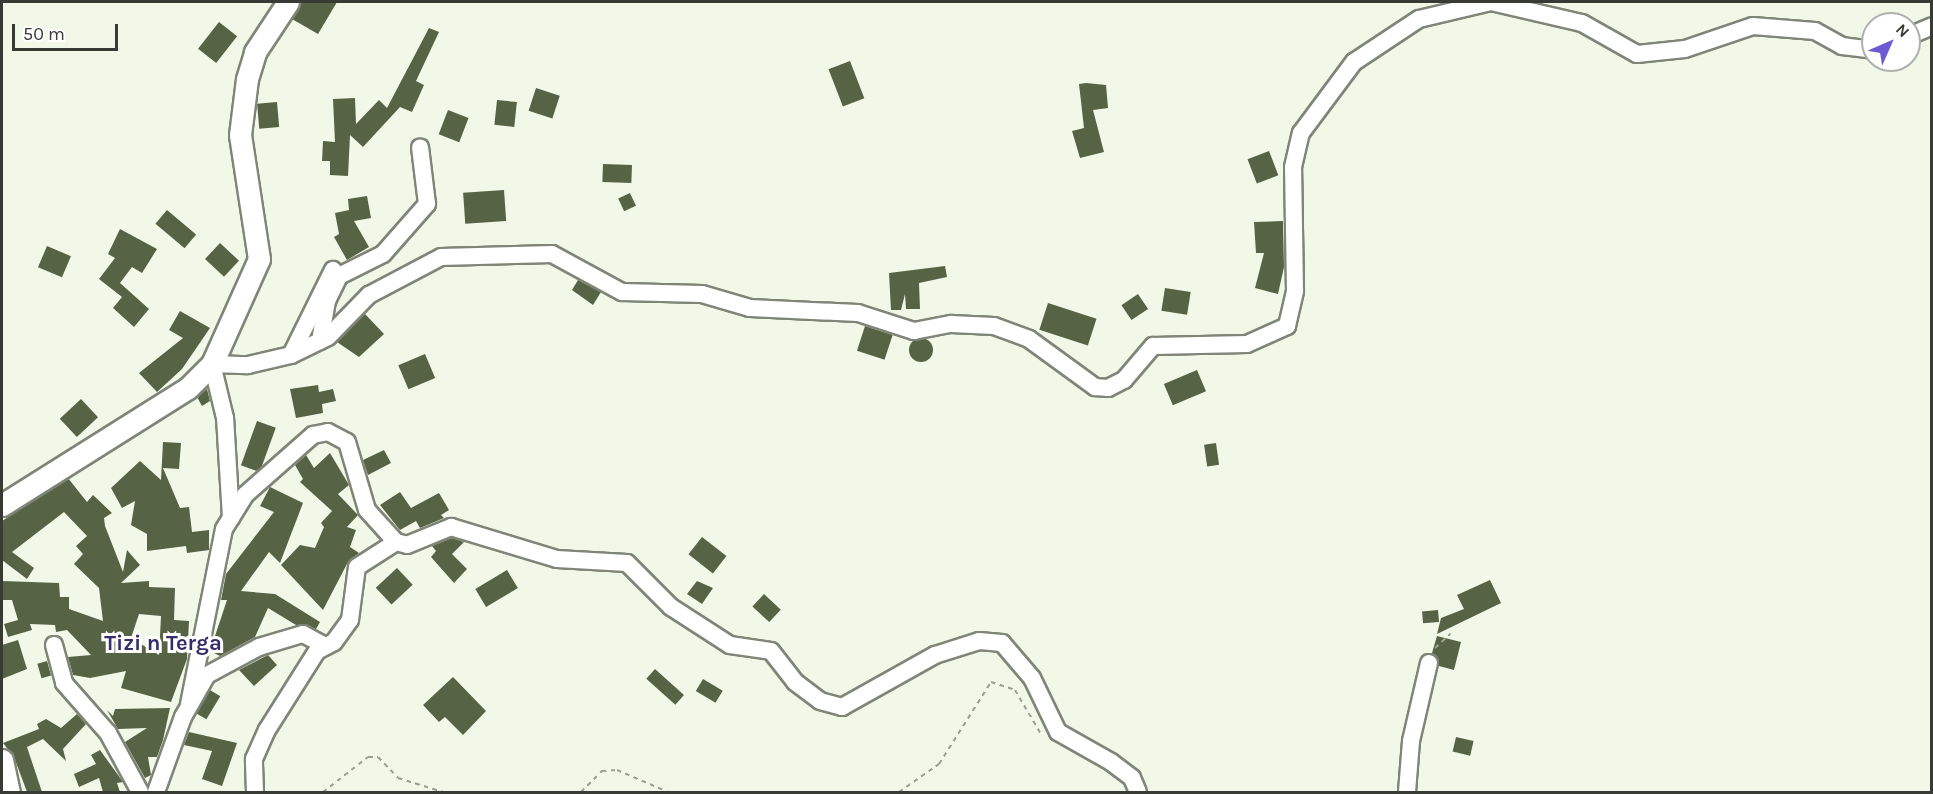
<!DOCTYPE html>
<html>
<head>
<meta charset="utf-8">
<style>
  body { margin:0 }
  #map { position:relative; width:1933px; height:794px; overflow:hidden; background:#f1f8e8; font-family:Karla,sans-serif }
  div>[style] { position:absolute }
  .building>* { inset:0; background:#566344; transform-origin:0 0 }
  .round { border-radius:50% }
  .path>* { height:2px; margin-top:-1px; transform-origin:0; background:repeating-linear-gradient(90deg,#9a9f93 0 4.5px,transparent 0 9px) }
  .roads { filter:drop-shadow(2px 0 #7f8577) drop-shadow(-2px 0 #7f8577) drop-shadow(0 2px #7f8577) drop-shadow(0 -2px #7f8577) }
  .minor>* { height:16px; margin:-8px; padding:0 8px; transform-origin:8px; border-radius:8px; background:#fff }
  .major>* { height:21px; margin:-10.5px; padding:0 10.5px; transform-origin:10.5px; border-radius:10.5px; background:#fff }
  span { translate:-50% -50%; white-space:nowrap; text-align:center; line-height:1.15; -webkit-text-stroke:6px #fff; paint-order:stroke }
  .quarter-label { font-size:22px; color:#362e6a; font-weight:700 }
  .frame { position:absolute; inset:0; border:3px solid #383a34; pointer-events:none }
  .north { position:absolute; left:1861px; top:12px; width:60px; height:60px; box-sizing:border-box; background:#fff; border:2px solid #afb0ae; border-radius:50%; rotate:45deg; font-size:16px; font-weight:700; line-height:24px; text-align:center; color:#383a34 }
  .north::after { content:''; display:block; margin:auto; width:21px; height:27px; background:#6d59d3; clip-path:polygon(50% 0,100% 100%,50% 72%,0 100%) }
  .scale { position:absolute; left:12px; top:24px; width:106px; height:27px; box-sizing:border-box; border:3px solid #383a34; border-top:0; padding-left:8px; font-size:18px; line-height:21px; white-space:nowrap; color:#383a34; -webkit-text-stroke:4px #fff; paint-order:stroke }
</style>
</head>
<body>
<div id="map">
  <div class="building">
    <div style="clip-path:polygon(302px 2px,337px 2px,318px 34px,292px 19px)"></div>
    <div style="left:219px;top:22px;width:23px;height:34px;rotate:38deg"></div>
    <div style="clip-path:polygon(429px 28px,439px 32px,416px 81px,424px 85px,412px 112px,400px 107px,363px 147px,350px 135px,348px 176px,330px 175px,330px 161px,322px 161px,323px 141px,335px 142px,333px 99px,355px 98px,356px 124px,379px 100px,387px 108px)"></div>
    <div style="left:850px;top:61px;width:40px;height:23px;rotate:69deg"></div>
    <div style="clip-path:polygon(1086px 83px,1106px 85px,1108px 108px,1093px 110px,1104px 152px,1080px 158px,1072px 131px,1084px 128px,1079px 84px)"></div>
    <div style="left:536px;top:88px;width:25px;height:24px;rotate:18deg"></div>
    <div style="left:497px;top:100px;width:20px;height:25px;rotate:6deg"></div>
    <div style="left:277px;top:102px;width:25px;height:20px;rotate:85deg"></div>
    <div style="left:448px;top:110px;width:22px;height:26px;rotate:21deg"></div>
    <div style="left:1269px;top:151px;width:26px;height:23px;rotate:69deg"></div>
    <div style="left:603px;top:164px;width:29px;height:18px;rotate:2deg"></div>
    <div style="left:504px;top:190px;width:31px;height:41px;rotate:86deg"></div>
    <div style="left:630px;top:193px;width:14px;height:13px;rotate:65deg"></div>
    <div style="clip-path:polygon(367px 196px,371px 218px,354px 221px,369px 247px,347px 260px,334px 237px,339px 234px,335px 213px,349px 210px,348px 199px)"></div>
    <div style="left:167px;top:210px;width:38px;height:18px;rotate:40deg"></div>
    <div style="clip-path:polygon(1283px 221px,1284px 267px,1278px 294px,1255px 288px,1264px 253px,1256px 253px,1254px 222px)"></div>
    <div style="clip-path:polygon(120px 229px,157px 249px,142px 273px,132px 267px,120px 283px,149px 309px,134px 327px,113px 308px,122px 297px,99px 279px,115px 258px,108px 254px)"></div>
    <div style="left:220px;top:243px;width:26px;height:22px;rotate:43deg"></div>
    <div style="left:47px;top:246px;width:26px;height:23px;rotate:23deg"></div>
    <div style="clip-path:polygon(945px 266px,947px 277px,919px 283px,920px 309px,906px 309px,905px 294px,901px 310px,891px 310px,889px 273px)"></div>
    <div style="clip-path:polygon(578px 280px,601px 292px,593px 305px,572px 290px)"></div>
    <div style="left:1165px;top:288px;width:26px;height:23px;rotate:9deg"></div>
    <div style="left:1138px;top:294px;width:18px;height:20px;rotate:56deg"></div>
    <div style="left:1048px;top:303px;width:51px;height:28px;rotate:18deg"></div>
    <div style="clip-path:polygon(180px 311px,210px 328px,182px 369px,157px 392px,139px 373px,183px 338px,169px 330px)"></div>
    <div style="clip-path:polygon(365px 314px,384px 334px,359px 357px,337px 342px)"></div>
    <div style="left:865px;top:326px;width:29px;height:26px;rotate:18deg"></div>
    <div class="round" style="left:909px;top:338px;width:24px;height:24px"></div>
    <div style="left:425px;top:354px;width:26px;height:29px;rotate:67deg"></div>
    <div style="left:1197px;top:370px;width:23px;height:36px;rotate:67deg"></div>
    <div style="clip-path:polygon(318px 385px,319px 392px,333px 389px,336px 401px,322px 404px,323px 413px,296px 418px,290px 389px)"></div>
    <div style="clip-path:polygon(207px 389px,210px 401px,202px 406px,197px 397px)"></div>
    <div style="left:81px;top:399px;width:25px;height:29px;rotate:47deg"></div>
    <div style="left:257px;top:421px;width:20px;height:47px;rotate:20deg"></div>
    <div style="clip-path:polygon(163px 442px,181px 443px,179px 469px,163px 468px,180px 508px,189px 507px,192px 532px,209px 530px,209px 550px,187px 553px,186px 546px,147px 551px,147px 534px,131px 525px,135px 501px,122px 508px,111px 488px,140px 461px,161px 480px)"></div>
    <div style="left:1216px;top:443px;width:22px;height:12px;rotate:82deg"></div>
    <div style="clip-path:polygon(384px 450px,391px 463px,368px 475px,363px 460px)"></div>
    <div style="clip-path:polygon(330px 453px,349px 485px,338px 494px,358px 515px,347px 527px,356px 530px,350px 547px,359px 553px,348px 562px,323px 610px,281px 565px,300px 545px,315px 548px,324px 527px,321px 523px,332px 511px,300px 482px,303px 479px,295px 465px,306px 455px,314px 468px)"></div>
    <div style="clip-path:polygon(evenodd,68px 478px,87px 502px,93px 495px,112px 513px,104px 518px,105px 526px,123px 572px,127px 550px,140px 565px,121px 583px,149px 581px,149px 587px,175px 588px,174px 620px,189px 621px,187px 659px,171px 702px,121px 688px,126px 671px,90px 678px,73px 675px,68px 657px,91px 655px,67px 630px,56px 632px,55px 625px,30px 624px,32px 630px,8px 637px,4px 624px,18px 620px,12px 600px,2px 600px,2px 581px,59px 583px,60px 597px,69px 597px,69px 609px,103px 621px,99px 588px,74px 564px,83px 554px,76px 546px,87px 536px,64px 512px,12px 552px,34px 568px,27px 579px,2px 560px,2px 521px,68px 478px,139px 614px,161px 616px,159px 655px,131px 638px,139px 614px)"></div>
    <div style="clip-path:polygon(270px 487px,303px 503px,280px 563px,269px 552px,241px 591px,275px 594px,320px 622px,316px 629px,296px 625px,268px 608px,255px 637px,220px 656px,210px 651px,227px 600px,221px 600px,226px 574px,274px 512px,260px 506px)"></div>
    <div style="clip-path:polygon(400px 492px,411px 508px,439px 493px,449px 510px,441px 515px,444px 518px,420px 528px,416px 521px,400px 530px,380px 505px)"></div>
    <div style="left:702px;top:537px;width:31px;height:22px;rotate:38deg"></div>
    <div style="clip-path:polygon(452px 538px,464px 542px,452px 554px,467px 569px,454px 583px,431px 557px,436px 551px,432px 546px)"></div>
    <div style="left:397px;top:568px;width:23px;height:29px;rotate:47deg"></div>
    <div style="left:507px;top:570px;width:21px;height:37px;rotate:59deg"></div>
    <div style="clip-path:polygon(1490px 580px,1501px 603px,1437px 634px,1441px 618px,1464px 609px,1457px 595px)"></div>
    <div style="clip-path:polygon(697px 581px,713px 588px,702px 604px,687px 594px)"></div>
    <div style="left:764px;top:594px;width:23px;height:17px;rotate:43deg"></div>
    <div style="left:1438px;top:610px;width:12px;height:16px;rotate:85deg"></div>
    <div style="clip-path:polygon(1437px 636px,1461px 642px,1454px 670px,1439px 666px,1432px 653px)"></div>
    <div style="clip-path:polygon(18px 640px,27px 669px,2px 679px,2px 645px)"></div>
    <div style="clip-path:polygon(268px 655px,277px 665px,254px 686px,239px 670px)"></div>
    <div style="left:47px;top:661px;width:15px;height:10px;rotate:74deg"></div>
    <div style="left:655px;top:669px;width:39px;height:13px;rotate:42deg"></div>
    <div style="clip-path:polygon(453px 677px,486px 711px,463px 735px,445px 717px,439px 722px,423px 705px)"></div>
    <div style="left:703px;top:679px;width:23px;height:14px;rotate:31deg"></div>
    <div style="left:210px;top:690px;width:12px;height:27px;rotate:31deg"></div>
    <div style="clip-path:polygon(170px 708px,163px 740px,157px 757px,148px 757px,151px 775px,145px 778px,125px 742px,147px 728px,118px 729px,107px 710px,113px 716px,115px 709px)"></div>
    <div style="clip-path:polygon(77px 714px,86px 724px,63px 749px,66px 761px,43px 739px,27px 747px,42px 792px,27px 792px,14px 757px,3px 743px,39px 729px,37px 724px,46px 719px,61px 728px)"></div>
    <div style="clip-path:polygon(189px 732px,237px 743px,222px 786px,202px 779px,212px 751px,184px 745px)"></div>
    <div style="left:1456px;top:737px;width:18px;height:15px;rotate:13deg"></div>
    <div style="clip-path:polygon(100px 750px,123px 782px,117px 783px,120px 792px,103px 792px,99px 778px,79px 787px,74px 774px,96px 764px,91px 755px)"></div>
  </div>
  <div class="path">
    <div style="left:1435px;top:648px;width:21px;rotate:-43deg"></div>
    <div style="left:323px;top:792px;width:57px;rotate:-37.9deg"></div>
    <div style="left:368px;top:757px;width:10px"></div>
    <div style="left:378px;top:757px;width:29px;rotate:46deg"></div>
    <div style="left:398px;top:778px;width:47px;rotate:17.3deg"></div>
    <div style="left:581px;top:792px;width:30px;rotate:-45deg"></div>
    <div style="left:602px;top:771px;width:15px;rotate:-4deg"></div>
    <div style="left:617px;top:770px;width:56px;rotate:23.3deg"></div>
    <div style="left:899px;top:792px;width:49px;rotate:-35deg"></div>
    <div style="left:939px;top:764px;width:97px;rotate:-57.6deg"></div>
    <div style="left:991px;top:682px;width:25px;rotate:18deg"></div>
    <div style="left:1015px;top:690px;width:51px;rotate:59.4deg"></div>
  </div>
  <div class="roads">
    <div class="minor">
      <div style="left:1909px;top:36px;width:25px;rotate:-23deg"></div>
      <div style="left:320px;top:341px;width:41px;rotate:-80.1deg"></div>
      <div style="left:327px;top:301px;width:28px;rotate:-64deg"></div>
      <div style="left:339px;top:276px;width:49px;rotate:-26.6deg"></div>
      <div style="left:383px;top:254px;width:67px;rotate:-48.7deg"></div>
      <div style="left:427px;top:204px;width:57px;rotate:-97deg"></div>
      <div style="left:291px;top:355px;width:95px;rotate:-63.7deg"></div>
      <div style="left:231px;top:518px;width:100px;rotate:-93.4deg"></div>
      <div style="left:225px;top:418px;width:56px;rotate:-103.5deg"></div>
      <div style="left:212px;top:364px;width:36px;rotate:2deg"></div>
      <div style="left:248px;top:365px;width:44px;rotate:-13.1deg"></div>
      <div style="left:291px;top:355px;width:41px;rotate:-25.9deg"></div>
      <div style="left:328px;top:337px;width:59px;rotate:-45.7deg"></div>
      <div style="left:369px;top:295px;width:81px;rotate:-27.8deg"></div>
      <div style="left:441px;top:257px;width:111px;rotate:-1.5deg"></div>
      <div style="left:552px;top:254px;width:80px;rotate:28.5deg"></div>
      <div style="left:622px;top:292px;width:80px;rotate:1.4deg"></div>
      <div style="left:702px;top:294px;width:50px;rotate:16.3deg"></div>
      <div style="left:750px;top:308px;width:108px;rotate:2.7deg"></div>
      <div style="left:858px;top:313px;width:59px;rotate:17.8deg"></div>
      <div style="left:914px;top:331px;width:38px;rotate:-11deg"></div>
      <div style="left:951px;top:324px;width:43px;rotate:2.7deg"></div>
      <div style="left:994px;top:326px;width:37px;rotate:20deg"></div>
      <div style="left:1029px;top:339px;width:82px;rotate:36deg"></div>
      <div style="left:1095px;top:387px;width:13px;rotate:4deg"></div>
      <div style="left:1108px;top:388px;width:18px;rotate:-27deg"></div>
      <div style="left:1124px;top:380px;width:45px;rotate:-49.5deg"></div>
      <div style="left:1153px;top:346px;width:94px;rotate:-1.2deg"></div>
      <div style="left:1247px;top:344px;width:44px;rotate:-24.2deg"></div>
      <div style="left:1287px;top:326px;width:36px;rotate:-77deg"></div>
      <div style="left:1295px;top:291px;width:124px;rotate:-90.9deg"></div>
      <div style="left:1293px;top:167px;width:35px;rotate:-77deg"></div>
      <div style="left:1301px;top:133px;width:89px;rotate:-53.3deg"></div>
      <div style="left:1354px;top:62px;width:78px;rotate:-33.5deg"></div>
      <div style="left:1419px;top:19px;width:74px;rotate:-13.3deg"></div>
      <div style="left:1491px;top:2px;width:93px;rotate:13deg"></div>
      <div style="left:1582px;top:23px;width:63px;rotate:29.4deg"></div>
      <div style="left:1637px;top:54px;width:48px;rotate:-5.9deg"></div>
      <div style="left:1685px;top:49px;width:72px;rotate:-18.7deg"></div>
      <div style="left:1753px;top:26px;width:62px;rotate:4.6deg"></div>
      <div style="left:1815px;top:31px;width:31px;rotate:29deg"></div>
      <div style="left:1842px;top:46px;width:31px;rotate:7deg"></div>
      <div style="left:54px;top:645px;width:39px;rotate:75deg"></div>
      <div style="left:64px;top:683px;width:67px;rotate:48.7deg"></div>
      <div style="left:108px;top:733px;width:67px;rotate:61.5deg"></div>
      <div style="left:189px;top:704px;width:178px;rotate:-78.7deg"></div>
      <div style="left:224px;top:529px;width:40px;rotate:-58deg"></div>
      <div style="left:245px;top:495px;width:91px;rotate:-41.4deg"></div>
      <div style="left:313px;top:435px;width:15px;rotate:-11deg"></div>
      <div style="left:328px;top:432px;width:21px;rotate:28deg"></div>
      <div style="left:347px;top:442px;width:71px;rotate:73.6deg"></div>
      <div style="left:367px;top:510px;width:43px;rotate:47.8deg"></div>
      <div style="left:396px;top:542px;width:11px;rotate:15deg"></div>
      <div style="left:407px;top:545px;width:48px;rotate:-22.2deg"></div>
      <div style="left:451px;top:527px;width:111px;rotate:16.8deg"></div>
      <div style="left:557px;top:559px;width:70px;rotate:3.3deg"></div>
      <div style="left:627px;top:563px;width:62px;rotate:45deg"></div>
      <div style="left:671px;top:607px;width:70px;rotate:32.8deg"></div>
      <div style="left:730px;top:645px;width:41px;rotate:8.3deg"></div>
      <div style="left:771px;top:651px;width:39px;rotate:52deg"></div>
      <div style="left:795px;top:682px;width:31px;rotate:37deg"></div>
      <div style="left:820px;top:701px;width:23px;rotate:15deg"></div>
      <div style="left:842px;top:707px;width:107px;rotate:-29.2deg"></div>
      <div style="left:935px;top:655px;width:46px;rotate:-17.7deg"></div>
      <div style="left:979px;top:641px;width:23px;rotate:5deg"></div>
      <div style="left:1002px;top:643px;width:46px;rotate:49.4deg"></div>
      <div style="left:1032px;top:678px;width:60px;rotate:64.3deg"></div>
      <div style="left:1058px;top:732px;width:61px;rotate:29.5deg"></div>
      <div style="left:1111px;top:762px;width:26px;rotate:37deg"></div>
      <div style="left:1132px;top:778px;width:15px;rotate:67deg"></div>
      <div style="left:156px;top:792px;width:80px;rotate:-70.2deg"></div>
      <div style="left:183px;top:717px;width:48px;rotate:-60.3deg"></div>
      <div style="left:207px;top:675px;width:59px;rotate:-28.3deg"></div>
      <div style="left:259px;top:647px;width:46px;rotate:-16.5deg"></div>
      <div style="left:303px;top:634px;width:26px;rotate:28deg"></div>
      <div style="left:255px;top:792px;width:33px;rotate:-92deg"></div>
      <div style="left:254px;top:759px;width:32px;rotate:-66deg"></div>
      <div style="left:267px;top:730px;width:93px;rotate:-57.7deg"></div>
      <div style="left:317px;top:651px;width:19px;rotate:-28deg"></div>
      <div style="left:334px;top:642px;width:27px;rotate:-54deg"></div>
      <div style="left:350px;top:620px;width:53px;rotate:-82.5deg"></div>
      <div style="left:357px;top:567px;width:46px;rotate:-32.7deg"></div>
      <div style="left:1407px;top:792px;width:51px;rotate:-85.5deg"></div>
      <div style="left:1411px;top:741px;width:80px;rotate:-77deg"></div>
    </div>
    <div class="major">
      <div style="left:2px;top:505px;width:220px;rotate:-32.2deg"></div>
      <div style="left:188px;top:388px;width:34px;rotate:-45deg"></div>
      <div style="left:212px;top:364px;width:115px;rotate:-65.9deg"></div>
      <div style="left:259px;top:259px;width:125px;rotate:-98.7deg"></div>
      <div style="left:240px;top:135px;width:56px;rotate:-82.9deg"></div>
      <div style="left:247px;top:79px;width:28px;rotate:-73deg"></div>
      <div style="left:255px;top:52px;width:60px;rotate:-56.6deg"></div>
      <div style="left:2px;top:760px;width:33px;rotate:78deg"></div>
    </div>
  </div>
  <div class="quarter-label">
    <span style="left:163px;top:644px">Tizi n Terga</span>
  </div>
  <div class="frame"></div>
  <div class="north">N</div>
  <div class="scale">50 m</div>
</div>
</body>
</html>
